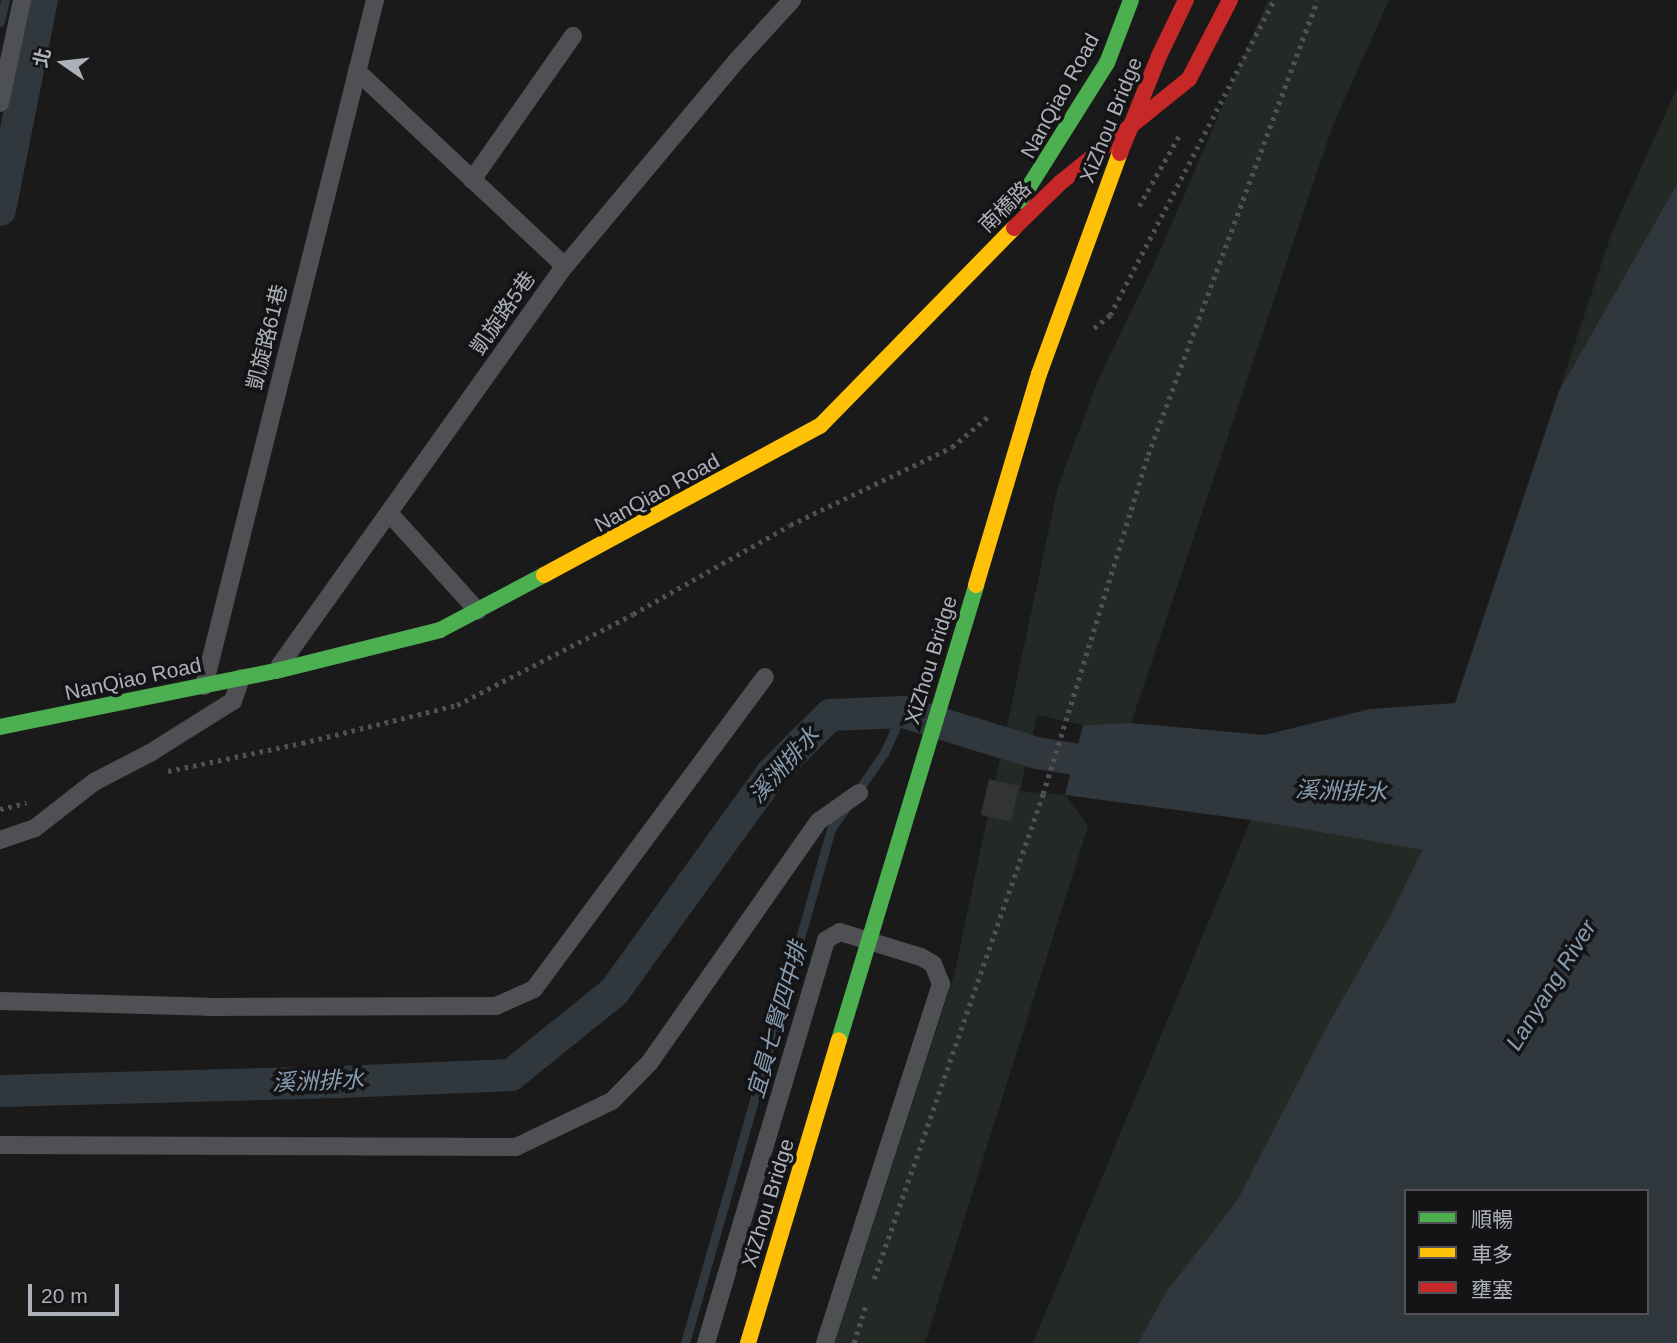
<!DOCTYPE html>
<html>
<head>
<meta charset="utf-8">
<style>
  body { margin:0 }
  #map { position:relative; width:1677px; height:1343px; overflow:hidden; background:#1a1a1a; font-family:Arial,"Noto Sans TC",sans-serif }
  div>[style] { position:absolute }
  .green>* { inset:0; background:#232924 }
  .water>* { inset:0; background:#30373d }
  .stream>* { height:9px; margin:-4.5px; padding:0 4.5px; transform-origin:4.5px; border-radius:4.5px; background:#30373d }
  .canal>* { height:32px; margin:-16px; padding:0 16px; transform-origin:16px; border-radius:16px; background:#30373d }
  .building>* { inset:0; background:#333334; transform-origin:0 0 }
  .path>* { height:4.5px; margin-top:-2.25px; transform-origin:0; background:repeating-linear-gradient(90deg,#505154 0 3.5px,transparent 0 8.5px) }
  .lane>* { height:18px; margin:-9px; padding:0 9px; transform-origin:9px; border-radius:9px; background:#4f5053 }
  .fast>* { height:16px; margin:-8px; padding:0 8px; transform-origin:8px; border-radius:8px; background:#4caf50 }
  .slow>* { height:16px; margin:-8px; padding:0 8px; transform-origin:8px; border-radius:8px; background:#ffc107 }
  .jam>* { height:16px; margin:-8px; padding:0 8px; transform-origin:8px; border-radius:8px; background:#c62828 }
  .fast-bridge>* { height:16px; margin:-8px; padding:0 8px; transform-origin:8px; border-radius:8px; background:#4caf50 }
  .slow-bridge>* { height:16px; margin:-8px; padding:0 8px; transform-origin:8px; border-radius:8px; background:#ffc107 }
  .jam-bridge>* { height:16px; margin:-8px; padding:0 8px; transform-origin:8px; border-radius:8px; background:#c62828 }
  span { translate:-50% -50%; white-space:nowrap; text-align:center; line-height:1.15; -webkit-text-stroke:7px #141416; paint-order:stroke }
  .street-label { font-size:21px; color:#adb1ba }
  .water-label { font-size:23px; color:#879db2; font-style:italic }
  .legend { position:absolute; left:1404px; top:1189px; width:245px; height:126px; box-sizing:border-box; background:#141416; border:2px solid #515358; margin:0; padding:9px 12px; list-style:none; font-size:21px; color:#adb1ba }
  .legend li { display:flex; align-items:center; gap:14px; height:35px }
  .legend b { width:35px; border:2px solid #515358 }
  .north { position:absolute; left:28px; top:28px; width:70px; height:70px; -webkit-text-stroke:5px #141416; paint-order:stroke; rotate:284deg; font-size:19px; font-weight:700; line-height:28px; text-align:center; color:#adb1ba }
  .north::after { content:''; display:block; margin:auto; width:24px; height:32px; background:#adb1ba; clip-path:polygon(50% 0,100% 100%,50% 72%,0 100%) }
  .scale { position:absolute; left:28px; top:1284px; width:91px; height:32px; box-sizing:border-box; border:4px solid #adb1ba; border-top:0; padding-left:9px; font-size:21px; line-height:24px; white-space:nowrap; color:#adb1ba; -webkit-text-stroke:5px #141416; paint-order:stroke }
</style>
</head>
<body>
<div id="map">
  <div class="green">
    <div style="clip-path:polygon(1268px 0,1389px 0,1333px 125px,1131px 723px,1083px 725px,1037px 715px,1020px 791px,1065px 795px,1088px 826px,925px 1343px,835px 1343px,954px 975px,1058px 486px,1099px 378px,1158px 256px)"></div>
    <div style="clip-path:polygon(1677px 88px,1677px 184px,1559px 391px,1612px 232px)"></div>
    <div style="clip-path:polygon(1251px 820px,1422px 850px,1390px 916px,1238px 1199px,1166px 1292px,1138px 1343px,1033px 1343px)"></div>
  </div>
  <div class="water">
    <div style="clip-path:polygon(evenodd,1677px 184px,1677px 1343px,1138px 1343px,1166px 1292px,1238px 1199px,1325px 1030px,1390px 916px,1422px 850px,1251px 820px,1065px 795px,1083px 725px,1131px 723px,1265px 735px,1370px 709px,1455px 703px,1559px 391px,1677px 184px,1406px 1191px,1647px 1191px,1647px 1313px,1406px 1313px,1406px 1191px)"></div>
  </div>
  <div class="stream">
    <div style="left:0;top:22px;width:23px;rotate:-77deg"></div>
    <div style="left:857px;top:792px;width:47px;rotate:-55.3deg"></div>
    <div style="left:884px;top:753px;width:45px;rotate:-65.1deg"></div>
    <div style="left:685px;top:1343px;width:534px;rotate:-74.14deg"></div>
    <div style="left:831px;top:829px;width:24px;rotate:-55deg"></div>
  </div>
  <div class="canal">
    <div style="left:0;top:210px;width:214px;rotate:-78.7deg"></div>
    <div style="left:0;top:1091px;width:339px;rotate:-1.5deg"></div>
    <div style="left:339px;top:1082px;width:172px;rotate:-2.3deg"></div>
    <div style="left:511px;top:1075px;width:132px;rotate:-38.9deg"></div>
    <div style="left:614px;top:992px;width:269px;rotate:-54.2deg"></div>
    <div style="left:771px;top:774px;width:83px;rotate:-45deg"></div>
    <div style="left:830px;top:715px;width:73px;rotate:-2.4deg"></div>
    <div style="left:903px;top:712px;width:140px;rotate:17deg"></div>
    <div style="left:1037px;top:753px;width:81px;rotate:9.2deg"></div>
  </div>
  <div class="building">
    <div style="left:989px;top:779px;width:31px;height:37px;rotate:13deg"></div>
  </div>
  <div class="path">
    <div style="left:1139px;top:206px;width:85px;rotate:-60.4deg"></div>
    <div style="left:1094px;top:328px;width:21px;rotate:-39deg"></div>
    <div style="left:1110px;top:315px;width:355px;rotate:-62.5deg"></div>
    <div style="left:168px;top:771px;width:137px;rotate:-11.8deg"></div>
    <div style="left:302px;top:743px;width:160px;rotate:-13.8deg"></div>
    <div style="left:457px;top:705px;width:198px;rotate:-27.3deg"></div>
    <div style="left:633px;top:614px;width:180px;rotate:-29.5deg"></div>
    <div style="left:790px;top:525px;width:180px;rotate:-25.7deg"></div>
    <div style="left:952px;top:447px;width:50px;rotate:-40.1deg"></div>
    <div style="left:0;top:809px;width:27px;rotate:-13deg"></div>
    <div style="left:874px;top:1279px;width:514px;rotate:-70.79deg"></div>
    <div style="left:1043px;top:794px;width:355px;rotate:-72.8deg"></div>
    <div style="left:1148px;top:455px;width:485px;rotate:-69.6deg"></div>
    <div style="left:854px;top:1343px;width:41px;rotate:-72.9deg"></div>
  </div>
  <div class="lane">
    <div style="left:357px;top:71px;width:285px;rotate:43.2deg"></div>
    <div style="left:0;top:103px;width:105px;rotate:-77.9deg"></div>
    <div style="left:472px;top:180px;width:176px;rotate:-55deg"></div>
    <div style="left:389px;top:513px;width:132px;rotate:47.8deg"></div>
    <div style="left:280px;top:665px;width:490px;rotate:-54.5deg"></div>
    <div style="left:565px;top:266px;width:271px;rotate:-50.1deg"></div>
    <div style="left:739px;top:58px;width:79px;rotate:-47.6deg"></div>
    <div style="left:204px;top:686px;width:707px;rotate:-76deg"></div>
    <div style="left:0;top:840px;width:37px;rotate:-19deg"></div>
    <div style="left:35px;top:828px;width:75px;rotate:-37.9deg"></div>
    <div style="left:94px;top:782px;width:63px;rotate:-27.4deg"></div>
    <div style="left:150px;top:753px;width:98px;rotate:-32.1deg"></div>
    <div style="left:233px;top:701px;width:24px;rotate:-71deg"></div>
    <div style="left:0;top:1001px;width:209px;rotate:1.6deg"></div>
    <div style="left:209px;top:1007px;width:287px;rotate:-0.2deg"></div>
    <div style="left:496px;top:1006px;width:42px;rotate:-24.1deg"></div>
    <div style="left:534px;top:989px;width:388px;rotate:-53.5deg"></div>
    <div style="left:0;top:1145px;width:516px;rotate:0.22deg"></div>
    <div style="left:516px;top:1147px;width:106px;rotate:-25.6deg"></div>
    <div style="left:612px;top:1101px;width:54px;rotate:-45.7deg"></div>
    <div style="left:650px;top:1062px;width:294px;rotate:-55deg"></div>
    <div style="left:819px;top:821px;width:49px;rotate:-35deg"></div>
    <div style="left:706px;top:1343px;width:420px;rotate:-73.4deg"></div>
    <div style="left:826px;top:940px;width:16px;rotate:-30deg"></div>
    <div style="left:840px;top:932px;width:85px;rotate:17.2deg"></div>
    <div style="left:921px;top:957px;width:14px;rotate:30deg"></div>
    <div style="left:933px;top:964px;width:22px;rotate:68deg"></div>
    <div style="left:941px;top:984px;width:377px;rotate:107.9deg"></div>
  </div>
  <div class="fast">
    <div style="left:1020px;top:201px;width:163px;rotate:-57.8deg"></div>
    <div style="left:1107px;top:63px;width:67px;rotate:-69.1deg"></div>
    <div style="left:0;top:727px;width:282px;rotate:-11.5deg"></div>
    <div style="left:276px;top:671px;width:169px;rotate:-14deg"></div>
    <div style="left:440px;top:630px;width:118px;rotate:-27.9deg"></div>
  </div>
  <div class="slow">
    <div style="left:544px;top:575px;width:314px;rotate:-28.4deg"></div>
    <div style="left:820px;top:426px;width:277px;rotate:-45.6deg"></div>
  </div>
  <div class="jam">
    <div style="left:1014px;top:228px;width:64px;rotate:-44.4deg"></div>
    <div style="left:1060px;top:183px;width:166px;rotate:-38.9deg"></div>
    <div style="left:1189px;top:79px;width:89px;rotate:-62.6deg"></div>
  </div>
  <div class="fast-bridge">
    <div style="left:839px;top:1040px;width:475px;rotate:-73.2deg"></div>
  </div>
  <div class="slow-bridge">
    <div style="left:976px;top:585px;width:220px;rotate:-73.4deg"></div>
    <div style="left:1039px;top:374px;width:235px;rotate:-69.9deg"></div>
    <div style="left:748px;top:1343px;width:316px;rotate:-73.3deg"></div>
  </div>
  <div class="jam-bridge">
    <div style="left:1120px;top:153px;width:105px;rotate:-68.1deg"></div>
    <div style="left:1159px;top:56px;width:62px;rotate:-64.3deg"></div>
  </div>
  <div class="street-label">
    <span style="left:1060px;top:96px;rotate:-61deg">NanQiao Road</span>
    <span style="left:1111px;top:120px;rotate:-68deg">XiZhou Bridge</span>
    <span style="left:1005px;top:207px;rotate:-44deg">南橋路</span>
    <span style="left:503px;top:313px;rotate:-55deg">凱旋路5巷</span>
    <span style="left:267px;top:337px;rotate:-76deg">凱旋路61巷</span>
    <span style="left:657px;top:493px;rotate:-29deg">NanQiao Road</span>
    <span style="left:931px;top:660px;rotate:-73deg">XiZhou Bridge</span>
    <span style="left:133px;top:679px;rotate:-12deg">NanQiao Road</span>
    <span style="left:768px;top:1203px;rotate:-73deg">XiZhou Bridge</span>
  </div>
  <div class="water-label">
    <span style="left:784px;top:765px;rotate:-48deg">溪洲排水</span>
    <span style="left:1341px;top:791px;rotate:2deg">溪洲排水</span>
    <span style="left:1551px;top:985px;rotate:-58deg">Lanyang River</span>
    <span style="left:777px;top:1020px;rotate:-74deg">宜員七賢四中排</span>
    <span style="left:318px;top:1081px;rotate:-2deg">溪洲排水</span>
  </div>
  <ul class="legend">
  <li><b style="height:9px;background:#4caf50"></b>順暢</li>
  <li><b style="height:9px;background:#ffc107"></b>車多</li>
  <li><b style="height:9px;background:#c62828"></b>壅塞</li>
  </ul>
  <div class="north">北</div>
  <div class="scale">20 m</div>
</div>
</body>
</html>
